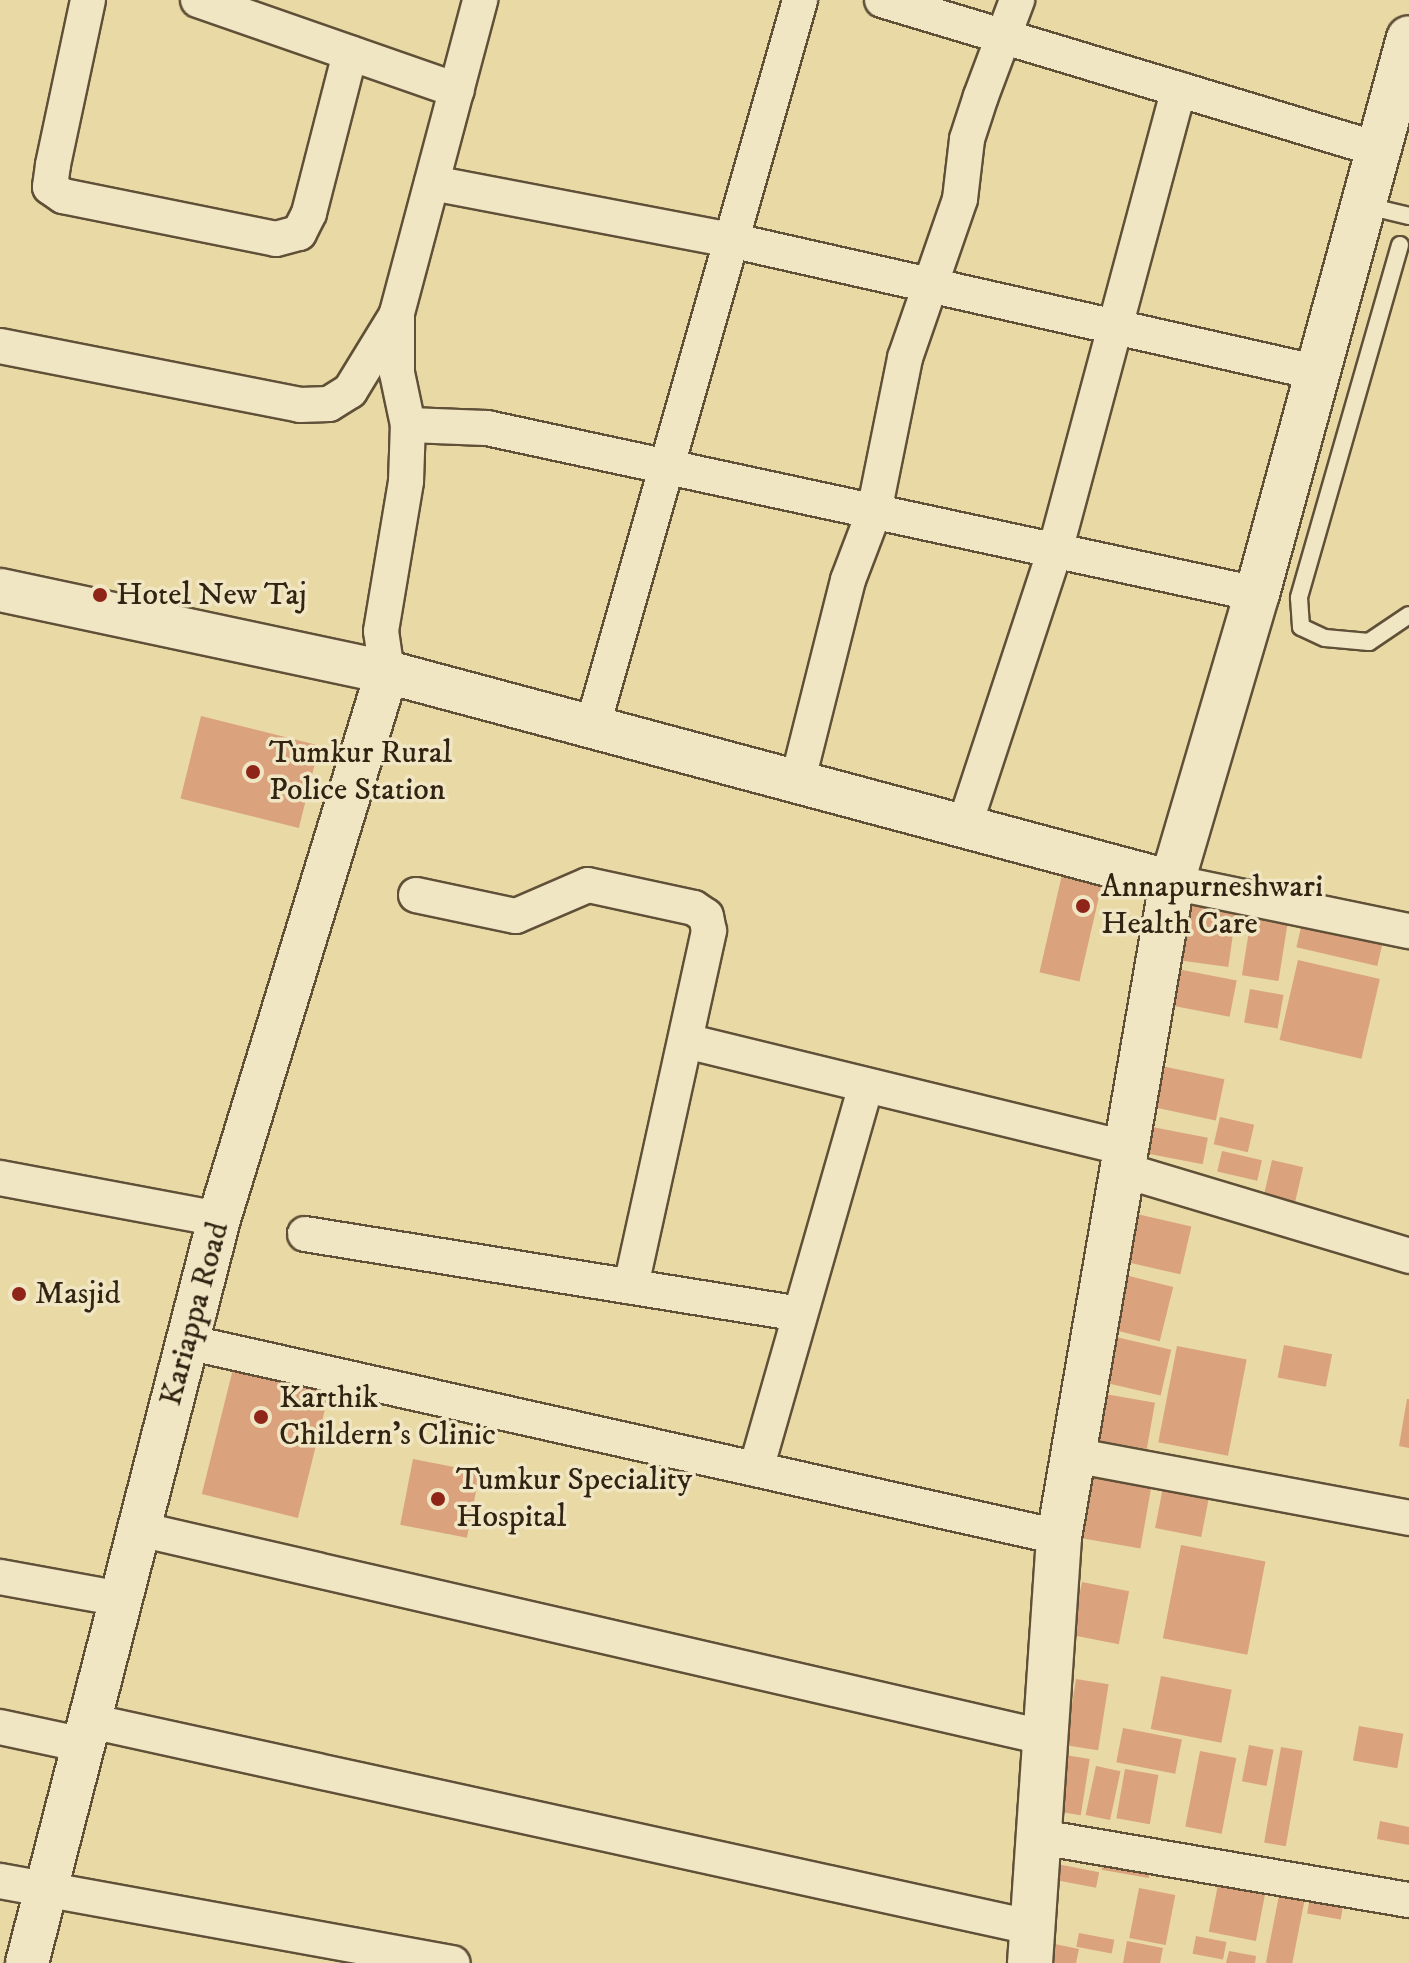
<!DOCTYPE html>
<html>
<head>
<meta charset="utf-8">
<style>
  body { margin:0 }
  #map { position:relative; width:1409px; height:1963px; overflow:hidden; background:#e8d9a5; font-family:"IM FELL DW Pica",serif }
  div>[style] { position:absolute }
  .building>* { inset:0; background:#daa37d; transform-origin:0 0 }
  .roads { filter:drop-shadow(2px 0 #605038) drop-shadow(-2px 0 #605038) drop-shadow(0 2px #605038) drop-shadow(0 -2px #605038) }
  .service>* { height:16px; margin:-8px; padding:0 8px; transform-origin:8px; border-radius:8px; background:#f0e6c4 }
  .minor>* { height:34px; margin:-17px; padding:0 17px; transform-origin:17px; border-radius:17px; background:#f0e6c4 }
  .tertiary>* { height:42px; margin:-21px; padding:0 21px; transform-origin:21px; border-radius:21px; background:#f0e6c4 }
  .secondary>* { height:44px; margin:-22px; padding:0 22px; transform-origin:22px; border-radius:22px; background:#f0e6c4 }
  .dots>* { width:22px; height:22px; translate:-50% -50%; box-sizing:border-box; border:4px solid #f0e6c4; border-radius:50% }
  span { translate:-50% -50%; white-space:nowrap; text-align:center; line-height:1.15; -webkit-text-stroke:7px #f0e6c4; paint-order:stroke }
  .poi-label { font-size:32px; color:#332313 }
  .left { translate:0 -50%; text-align:left }
  .street-label { font-size:32px; color:#332313 }
</style>
</head>
<body>
<div id="map">
  <div class="building">
    <div style="left:201px;top:716px;width:122px;height:85px;rotate:14deg"></div>
    <div style="left:1064px;top:866px;width:41px;height:109px;rotate:13deg"></div>
    <div style="left:1189px;top:902px;width:48px;height:59px;rotate:8deg"></div>
    <div style="left:1251px;top:918px;width:37px;height:58px;rotate:9deg"></div>
    <div style="left:1302px;top:923px;width:83px;height:25px;rotate:13deg"></div>
    <div style="left:1298px;top:960px;width:84px;height:82px;rotate:13deg"></div>
    <div style="left:1167px;top:967px;width:71px;height:37px;rotate:11deg"></div>
    <div style="left:1250px;top:989px;width:34px;height:34px;rotate:10deg"></div>
    <div style="left:1157px;top:1065px;width:69px;height:42px;rotate:12deg"></div>
    <div style="left:1220px;top:1117px;width:35px;height:28px;rotate:13deg"></div>
    <div style="left:1147px;top:1126px;width:62px;height:27px;rotate:11deg"></div>
    <div style="left:1222px;top:1151px;width:41px;height:21px;rotate:13deg"></div>
    <div style="left:1272px;top:1160px;width:32px;height:42px;rotate:13deg"></div>
    <div style="left:1128px;top:1212px;width:65px;height:49px;rotate:13deg"></div>
    <div style="left:1117px;top:1273px;width:58px;height:56px;rotate:14deg"></div>
    <div style="left:1103px;top:1334px;width:70px;height:47px;rotate:13deg"></div>
    <div style="left:1284px;top:1345px;width:49px;height:33px;rotate:11deg"></div>
    <div style="left:1177px;top:1346px;width:71px;height:98px;rotate:11deg"></div>
    <div style="left:234px;top:1365px;width:99px;height:133px;rotate:14deg"></div>
    <div style="left:1088px;top:1391px;width:68px;height:47px;rotate:10deg"></div>
    <div style="clip-path:polygon(1407px 1399px,1409px 1399px,1409px 1448px,1399px 1446px)"></div>
    <div style="left:413px;top:1459px;width:68px;height:67px;rotate:11deg"></div>
    <div style="left:1092px;top:1472px;width:61px;height:67px;rotate:10deg"></div>
    <div style="left:1165px;top:1477px;width:47px;height:52px;rotate:11deg"></div>
    <div style="left:1181px;top:1545px;width:86px;height:95px;rotate:11deg"></div>
    <div style="left:1082px;top:1582px;width:48px;height:54px;rotate:11deg"></div>
    <div style="left:1161px;top:1676px;width:72px;height:54px;rotate:11deg"></div>
    <div style="left:1076px;top:1679px;width:33px;height:67px;rotate:9deg"></div>
    <div style="left:1359px;top:1726px;width:45px;height:35px;rotate:10deg"></div>
    <div style="left:1123px;top:1728px;width:60px;height:35px;rotate:11deg"></div>
    <div style="left:1249px;top:1745px;width:25px;height:37px;rotate:11deg"></div>
    <div style="left:1281px;top:1747px;width:22px;height:97px;rotate:10deg"></div>
    <div style="left:1200px;top:1751px;width:37px;height:77px;rotate:11deg"></div>
    <div style="left:1065px;top:1755px;width:25px;height:57px;rotate:9deg"></div>
    <div style="left:1096px;top:1766px;width:25px;height:50px;rotate:12deg"></div>
    <div style="left:1125px;top:1769px;width:34px;height:50px;rotate:10deg"></div>
    <div style="clip-path:polygon(1380px 1821px,1409px 1827px,1409px 1845px,1377px 1839px)"></div>
    <div style="left:1105px;top:1850px;width:48px;height:20px;rotate:10deg"></div>
    <div style="left:1052px;top:1863px;width:48px;height:16px;rotate:11deg"></div>
    <div style="left:1221px;top:1869px;width:48px;height:64px;rotate:11deg"></div>
    <div style="left:1281px;top:1885px;width:26px;height:79px;rotate:11deg"></div>
    <div style="left:1312px;top:1886px;width:34px;height:28px;rotate:10deg"></div>
    <div style="left:1139px;top:1888px;width:37px;height:51px;rotate:11deg"></div>
    <div style="left:1079px;top:1933px;width:36px;height:14px;rotate:11deg"></div>
    <div style="left:1196px;top:1936px;width:31px;height:18px;rotate:11deg"></div>
    <div style="clip-path:polygon(1127px 1941px,1163px 1948px,1160px 1963px,1123px 1963px)"></div>
    <div style="clip-path:polygon(1045px 1942px,1079px 1949px,1076px 1963px,1041px 1963px)"></div>
    <div style="clip-path:polygon(1229px 1951px,1256px 1956px,1255px 1963px,1226px 1963px)"></div>
  </div>
  <div class="roads">
    <div class="service">
      <div style="left:1363px;top:205px;width:47px;rotate:13.4deg"></div>
      <div style="left:1400px;top:245px;width:367px;rotate:106deg"></div>
      <div style="left:1299px;top:598px;width:29px;rotate:86deg"></div>
      <div style="left:1301px;top:627px;width:26px;rotate:25deg"></div>
      <div style="left:1325px;top:638px;width:44px;rotate:5.2deg"></div>
      <div style="left:1369px;top:642px;width:48px;rotate:-34deg"></div>
    </div>
    <div class="minor">
      <div style="left:88px;top:0;width:169px;rotate:102deg"></div>
      <div style="left:53px;top:165px;width:22px;rotate:98deg"></div>
      <div style="left:50px;top:187px;width:16px;rotate:35deg"></div>
      <div style="left:63px;top:196px;width:217px;rotate:11.4deg"></div>
      <div style="left:276px;top:239px;width:24px;rotate:-15deg"></div>
      <div style="left:299px;top:233px;width:22px;rotate:-63deg"></div>
      <div style="left:309px;top:213px;width:165px;rotate:-75.6deg"></div>
      <div style="left:198px;top:0;width:274px;rotate:19.2deg"></div>
      <div style="left:882px;top:0;width:517px;rotate:16.75deg"></div>
      <div style="left:432px;top:183px;width:303px;rotate:10.8deg"></div>
      <div style="left:730px;top:240px;width:600px;rotate:12.72deg"></div>
      <div style="left:0;top:346px;width:306px;rotate:11.1deg"></div>
      <div style="left:300px;top:405px;width:29px;rotate:-2deg"></div>
      <div style="left:329px;top:404px;width:25px;rotate:-32deg"></div>
      <div style="left:350px;top:391px;width:88px;rotate:-58.5deg"></div>
      <div style="left:408px;top:425px;width:79px;rotate:2.2deg"></div>
      <div style="left:487px;top:428px;width:788px;rotate:12.17deg"></div>
      <div style="left:387px;top:672px;width:41px;rotate:-98.3deg"></div>
      <div style="left:381px;top:631px;width:152px;rotate:-80.5deg"></div>
      <div style="left:406px;top:481px;width:56px;rotate:-88deg"></div>
      <div style="left:408px;top:425px;width:53px;rotate:-101.9deg"></div>
      <div style="left:397px;top:373px;width:60px;rotate:-90deg"></div>
      <div style="left:397px;top:313px;width:324px;rotate:-75.1deg"></div>
      <div style="left:592px;top:728px;width:757px;rotate:-74.05deg"></div>
      <div style="left:797px;top:783px;width:209px;rotate:-75.9deg"></div>
      <div style="left:848px;top:580px;width:73px;rotate:-69.1deg"></div>
      <div style="left:874px;top:512px;width:157px;rotate:-78.6deg"></div>
      <div style="left:905px;top:358px;width:168px;rotate:-70.9deg"></div>
      <div style="left:960px;top:199px;width:60px;rotate:-83.3deg"></div>
      <div style="left:967px;top:139px;width:45px;rotate:-72deg"></div>
      <div style="left:981px;top:96px;width:103px;rotate:-69.4deg"></div>
      <div style="left:964px;top:827px;width:291px;rotate:-71.8deg"></div>
      <div style="left:1055px;top:551px;width:478px;rotate:-75deg"></div>
      <div style="left:1172px;top:882px;width:242px;rotate:11.7deg"></div>
      <div style="left:416px;top:895px;width:102px;rotate:11.9deg"></div>
      <div style="left:516px;top:916px;width:78px;rotate:-23.3deg"></div>
      <div style="left:588px;top:885px;width:108px;rotate:12.2deg"></div>
      <div style="left:694px;top:908px;width:14px;rotate:34deg"></div>
      <div style="left:706px;top:916px;width:15px;rotate:79deg"></div>
      <div style="left:709px;top:931px;width:364px;rotate:102.4deg"></div>
      <div style="left:686px;top:1041px;width:453px;rotate:13.7deg"></div>
      <div style="left:1123px;top:1170px;width:299px;rotate:16.7deg"></div>
      <div style="left:0;top:1178px;width:223px;rotate:10.6deg"></div>
      <div style="left:305px;top:1234px;width:501px;rotate:9.18deg"></div>
      <div style="left:187px;top:1342px;width:894px;rotate:12.61deg"></div>
      <div style="left:1073px;top:1455px;width:342px;rotate:10.6deg"></div>
      <div style="left:756px;top:1469px;width:399px;rotate:-74deg"></div>
      <div style="left:139px;top:1529px;width:932px;rotate:12.96deg"></div>
      <div style="left:0;top:1577px;width:123px;rotate:10.3deg"></div>
      <div style="left:90px;top:1721px;width:967px;rotate:12.36deg"></div>
      <div style="left:0;top:1727px;width:86px;rotate:12.1deg"></div>
      <div style="left:1040px;top:1837px;width:374px;rotate:9.7deg"></div>
      <div style="left:0;top:1881px;width:460px;rotate:10.3deg"></div>
    </div>
    <div class="tertiary">
      <div style="left:0;top:590px;width:396px;rotate:12deg"></div>
      <div style="left:387px;top:672px;width:813px;rotate:14.98deg"></div>
      <div style="left:27px;top:1963px;width:768px;rotate:-75.53deg"></div>
      <div style="left:219px;top:1219px;width:572px;rotate:-72.93deg"></div>
    </div>
    <div class="secondary">
      <div style="left:1030px;top:1963px;width:427px;rotate:-86.1deg"></div>
      <div style="left:1059px;top:1537px;width:665px;rotate:-80.21deg"></div>
      <div style="left:1172px;top:882px;width:300px;rotate:-73.6deg"></div>
      <div style="left:1257px;top:594px;width:576px;rotate:-74.71deg"></div>
    </div>
  </div>
  <div class="dots">
    <div style="left:100px;top:595px;background:#8f2418"></div>
    <div style="left:253px;top:772px;background:#8f2418"></div>
    <div style="left:1083px;top:906px;background:#8f2418"></div>
    <div style="left:19px;top:1294px;background:#8f2418"></div>
    <div style="left:261px;top:1417px;background:#8f2418"></div>
    <div style="left:438px;top:1499px;background:#8f2418"></div>
  </div>
  <div class="poi-label">
    <span class="left" style="left:116px;top:595px">Hotel New Taj</span>
    <span class="left" style="left:269px;top:772px">Tumkur Rural<br>Police Station</span>
    <span class="left" style="left:1101px;top:906px">Annapurneshwari<br>Health Care</span>
    <span class="left" style="left:35px;top:1294px">Masjid</span>
    <span class="left" style="left:279px;top:1417px">Karthik<br>Childern's Clinic</span>
    <span class="left" style="left:456px;top:1499px">Tumkur Speciality<br>Hospital</span>
  </div>
  <div class="street-label">
    <span style="left:195px;top:1314px;rotate:-75deg">Kariappa Road</span>
  </div>
</div>
</body>
</html>
